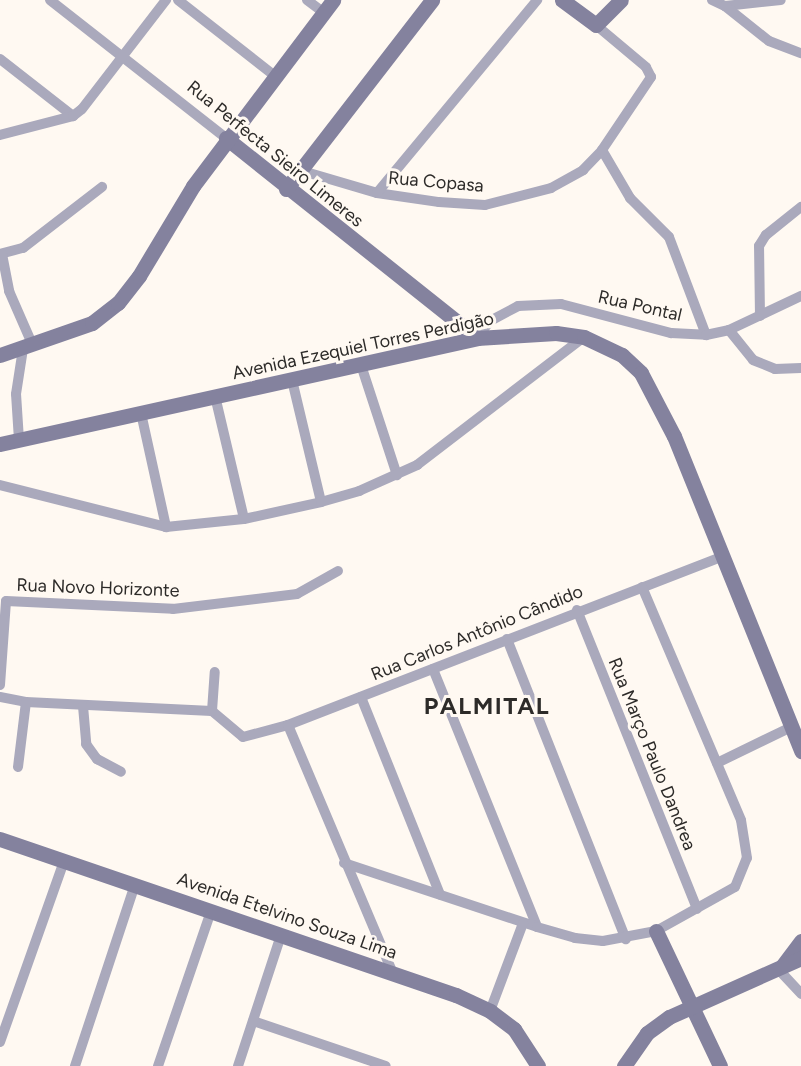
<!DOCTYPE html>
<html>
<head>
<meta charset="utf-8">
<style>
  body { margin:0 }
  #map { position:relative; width:801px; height:1066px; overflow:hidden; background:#fff9f2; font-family:Figtree,sans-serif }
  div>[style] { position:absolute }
  .street>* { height:10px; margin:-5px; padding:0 5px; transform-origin:5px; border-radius:5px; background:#aaa9bc }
  .secondary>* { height:15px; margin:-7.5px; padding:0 7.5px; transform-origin:7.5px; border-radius:7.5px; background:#84829e }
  span { translate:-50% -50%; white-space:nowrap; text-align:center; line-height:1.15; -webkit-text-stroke:6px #fff9f2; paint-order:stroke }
  .street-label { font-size:18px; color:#2d2b29 }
  .district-label { font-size:24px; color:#2d2b29; font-weight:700; letter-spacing:1.5px }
</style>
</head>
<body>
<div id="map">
  <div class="street">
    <div style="left:50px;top:0;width:224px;rotate:38.1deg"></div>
    <div style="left:178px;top:0;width:123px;rotate:38.1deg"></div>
    <div style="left:307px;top:0;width:20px;rotate:37deg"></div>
    <div style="left:712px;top:0;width:14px;rotate:25deg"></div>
    <div style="left:725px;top:6px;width:56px;rotate:-6.1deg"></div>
    <div style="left:725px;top:6px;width:56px;rotate:38.5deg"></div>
    <div style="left:769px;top:41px;width:34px;rotate:21deg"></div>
    <div style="left:0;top:59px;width:93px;rotate:38deg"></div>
    <div style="left:0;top:135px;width:75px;rotate:-14.6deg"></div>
    <div style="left:73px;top:116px;width:11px;rotate:-38deg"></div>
    <div style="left:82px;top:109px;width:138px;rotate:-52.4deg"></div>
    <div style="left:602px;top:150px;width:56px;rotate:59.7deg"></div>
    <div style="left:630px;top:198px;width:55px;rotate:45deg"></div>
    <div style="left:669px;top:237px;width:105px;rotate:69.3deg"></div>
    <div style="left:299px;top:170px;width:81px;rotate:16.4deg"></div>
    <div style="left:377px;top:193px;width:63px;rotate:8.3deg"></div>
    <div style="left:439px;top:202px;width:46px;rotate:3.7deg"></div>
    <div style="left:485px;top:205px;width:68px;rotate:-14.4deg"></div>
    <div style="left:551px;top:188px;width:37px;rotate:-29deg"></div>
    <div style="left:583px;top:170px;width:28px;rotate:-46deg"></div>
    <div style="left:602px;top:150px;width:88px;rotate:-56.1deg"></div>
    <div style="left:651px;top:77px;width:11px;rotate:-117deg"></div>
    <div style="left:646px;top:67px;width:65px;rotate:-140deg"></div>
    <div style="left:377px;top:193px;width:251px;rotate:-50.3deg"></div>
    <div style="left:0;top:254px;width:24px;rotate:-15deg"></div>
    <div style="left:23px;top:248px;width:100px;rotate:-37.7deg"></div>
    <div style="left:2px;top:254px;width:38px;rotate:79deg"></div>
    <div style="left:9px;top:291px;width:60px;rotate:66.4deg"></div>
    <div style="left:760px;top:316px;width:70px;rotate:-90.8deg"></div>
    <div style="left:759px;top:246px;width:13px;rotate:-58deg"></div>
    <div style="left:766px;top:235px;width:45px;rotate:-38.7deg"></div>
    <div style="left:729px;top:330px;width:38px;rotate:51deg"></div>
    <div style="left:753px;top:360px;width:24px;rotate:22deg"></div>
    <div style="left:775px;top:369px;width:26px;rotate:-2deg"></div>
    <div style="left:477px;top:338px;width:21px;rotate:-53deg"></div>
    <div style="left:490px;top:321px;width:32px;rotate:-28deg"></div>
    <div style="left:518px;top:306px;width:43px;rotate:-2.7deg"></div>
    <div style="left:561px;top:304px;width:114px;rotate:14.8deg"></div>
    <div style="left:671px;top:333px;width:35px;rotate:3deg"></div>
    <div style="left:706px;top:335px;width:24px;rotate:-12deg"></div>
    <div style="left:729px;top:330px;width:80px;rotate:-25.3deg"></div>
    <div style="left:361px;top:365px;width:116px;rotate:71.9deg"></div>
    <div style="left:292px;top:380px;width:125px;rotate:76.6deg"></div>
    <div style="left:215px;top:396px;width:126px;rotate:76.7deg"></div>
    <div style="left:141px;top:413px;width:117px;rotate:77.6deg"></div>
    <div style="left:19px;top:440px;width:46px;rotate:-93.7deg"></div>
    <div style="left:16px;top:394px;width:46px;rotate:-81.2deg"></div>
    <div style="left:0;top:485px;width:171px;rotate:14.2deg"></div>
    <div style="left:166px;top:527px;width:78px;rotate:-5.9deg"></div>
    <div style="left:244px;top:519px;width:79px;rotate:-12.4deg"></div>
    <div style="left:321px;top:502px;width:40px;rotate:-16deg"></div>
    <div style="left:359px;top:491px;width:64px;rotate:-24.1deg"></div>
    <div style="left:417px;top:465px;width:210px;rotate:-37.5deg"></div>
    <div style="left:577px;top:610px;width:322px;rotate:68.1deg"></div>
    <div style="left:507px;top:639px;width:323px;rotate:68.4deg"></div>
    <div style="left:433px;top:669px;width:278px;rotate:68deg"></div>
    <div style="left:0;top:685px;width:84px;rotate:-85.9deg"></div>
    <div style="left:6px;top:601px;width:167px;rotate:2.7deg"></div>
    <div style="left:173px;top:609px;width:125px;rotate:-6.9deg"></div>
    <div style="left:297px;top:594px;width:47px;rotate:-29.3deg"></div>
    <div style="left:0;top:697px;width:26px;rotate:11deg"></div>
    <div style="left:26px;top:702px;width:186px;rotate:2.8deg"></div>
    <div style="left:212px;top:711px;width:40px;rotate:40deg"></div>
    <div style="left:243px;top:737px;width:47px;rotate:-14.9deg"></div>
    <div style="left:288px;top:725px;width:467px;rotate:-21.2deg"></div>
    <div style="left:361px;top:697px;width:213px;rotate:68.2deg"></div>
    <div style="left:83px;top:706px;width:38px;rotate:85deg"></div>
    <div style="left:86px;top:744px;width:19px;rotate:54deg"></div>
    <div style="left:97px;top:759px;width:27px;rotate:28deg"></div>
    <div style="left:212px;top:711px;width:39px;rotate:-86deg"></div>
    <div style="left:288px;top:725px;width:269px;rotate:67.1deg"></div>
    <div style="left:717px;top:763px;width:82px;rotate:-25.9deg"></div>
    <div style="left:18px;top:767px;width:65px;rotate:-83deg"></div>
    <div style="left:344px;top:863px;width:203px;rotate:18.3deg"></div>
    <div style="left:537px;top:927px;width:40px;rotate:16deg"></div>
    <div style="left:575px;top:938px;width:28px;rotate:6deg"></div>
    <div style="left:603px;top:941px;width:54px;rotate:-10.7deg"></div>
    <div style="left:656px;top:931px;width:90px;rotate:-29.1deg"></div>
    <div style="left:735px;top:887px;width:31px;rotate:-68deg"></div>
    <div style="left:747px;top:858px;width:38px;rotate:-99deg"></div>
    <div style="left:741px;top:820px;width:253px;rotate:-113deg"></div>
    <div style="left:779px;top:970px;width:33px;rotate:47deg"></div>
    <div style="left:490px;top:1011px;width:94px;rotate:-69.4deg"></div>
    <div style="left:253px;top:1021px;width:140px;rotate:18.7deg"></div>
    <div style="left:0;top:1042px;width:192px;rotate:-70.5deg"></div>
    <div style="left:75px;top:1066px;width:191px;rotate:-71.7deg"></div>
    <div style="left:158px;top:1066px;width:164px;rotate:-71.1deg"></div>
    <div style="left:238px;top:1066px;width:138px;rotate:-71.8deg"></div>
  </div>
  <div class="secondary">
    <div style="left:562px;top:0;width:42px;rotate:36.3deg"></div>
    <div style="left:596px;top:25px;width:35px;rotate:-45deg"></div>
    <div style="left:226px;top:138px;width:321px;rotate:38.5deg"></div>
    <div style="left:286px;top:189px;width:239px;rotate:-52.3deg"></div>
    <div style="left:0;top:355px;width:97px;rotate:-19.2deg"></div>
    <div style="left:92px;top:323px;width:33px;rotate:-38deg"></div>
    <div style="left:118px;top:303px;width:34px;rotate:-52deg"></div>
    <div style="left:139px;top:276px;width:105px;rotate:-59deg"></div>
    <div style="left:193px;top:186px;width:233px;rotate:-53deg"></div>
    <div style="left:0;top:444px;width:489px;rotate:-12.5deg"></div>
    <div style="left:477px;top:338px;width:79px;rotate:-3.6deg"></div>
    <div style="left:556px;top:333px;width:28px;rotate:8deg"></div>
    <div style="left:584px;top:337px;width:42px;rotate:25.3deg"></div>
    <div style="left:622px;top:355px;width:26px;rotate:43deg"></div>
    <div style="left:641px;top:373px;width:71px;rotate:62.4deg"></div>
    <div style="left:674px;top:436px;width:340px;rotate:68deg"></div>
    <div style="left:0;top:839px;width:482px;rotate:18.9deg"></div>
    <div style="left:456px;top:995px;width:38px;rotate:25deg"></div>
    <div style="left:490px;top:1011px;width:30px;rotate:37deg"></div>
    <div style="left:514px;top:1029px;width:44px;rotate:57deg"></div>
    <div style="left:656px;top:931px;width:149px;rotate:64.6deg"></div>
    <div style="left:783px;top:965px;width:30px;rotate:-53deg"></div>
    <div style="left:624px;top:1066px;width:40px;rotate:-55.1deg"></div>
    <div style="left:647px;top:1033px;width:27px;rotate:-36deg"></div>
    <div style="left:669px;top:1017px;width:145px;rotate:-24.1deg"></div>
  </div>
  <div class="street-label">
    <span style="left:275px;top:154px;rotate:39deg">Rua Perfecta Sieiro Limeres</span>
    <span style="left:436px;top:182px;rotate:5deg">Rua Copasa</span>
    <span style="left:640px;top:306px;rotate:13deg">Rua Pontal</span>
    <span style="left:363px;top:346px;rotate:-12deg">Avenida Ezequiel Torres Perdigão</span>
    <span style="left:98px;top:588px;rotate:2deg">Rua Novo Horizonte</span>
    <span style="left:477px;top:633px;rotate:-22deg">Rua Carlos Antônio Cândido</span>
    <span style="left:652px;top:754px;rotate:68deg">Rua Março Paulo Dandrea</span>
    <span style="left:287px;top:916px;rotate:19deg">Avenida Etelvino Souza Lima</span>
  </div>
  <div class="district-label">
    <span style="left:487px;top:706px">PALMITAL</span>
  </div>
</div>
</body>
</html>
